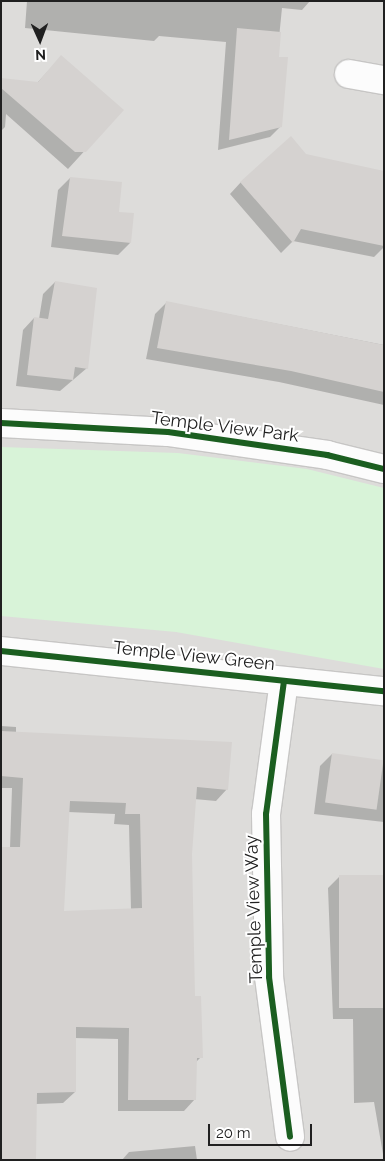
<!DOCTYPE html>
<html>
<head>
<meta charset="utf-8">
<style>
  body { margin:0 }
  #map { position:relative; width:385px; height:1161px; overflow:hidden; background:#eeece9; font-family:Raleway,sans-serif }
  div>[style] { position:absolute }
  .residential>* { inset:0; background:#dddcda; transform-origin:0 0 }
  .park>* { inset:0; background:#d8f3d8 }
  .shadow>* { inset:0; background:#0003 }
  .building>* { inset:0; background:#d5d2d0; transform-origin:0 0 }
  .roads { filter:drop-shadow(1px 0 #c7c6c5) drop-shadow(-1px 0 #c7c6c5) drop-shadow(0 1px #c7c6c5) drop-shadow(0 -1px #c7c6c5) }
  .minor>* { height:28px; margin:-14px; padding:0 14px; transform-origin:14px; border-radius:14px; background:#fcfcfc }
  .cycleway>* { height:6px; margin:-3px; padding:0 3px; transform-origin:3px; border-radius:3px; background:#1b5e20 }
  span { translate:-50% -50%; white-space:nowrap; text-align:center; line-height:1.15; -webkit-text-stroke:4px #fff; paint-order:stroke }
  .street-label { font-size:18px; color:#202020 }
  .frame { position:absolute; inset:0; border:2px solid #202020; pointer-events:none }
  .north { position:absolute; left:15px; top:15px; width:50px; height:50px; -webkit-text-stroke:4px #fff; paint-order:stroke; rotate:178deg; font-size:14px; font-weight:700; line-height:20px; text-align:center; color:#202020 }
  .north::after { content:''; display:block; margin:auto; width:18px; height:22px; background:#202020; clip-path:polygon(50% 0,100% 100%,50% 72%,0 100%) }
  .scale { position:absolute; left:208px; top:1124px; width:104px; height:22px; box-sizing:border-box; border:2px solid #202020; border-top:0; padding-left:6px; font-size:15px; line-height:18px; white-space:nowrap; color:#202020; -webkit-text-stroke:4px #fff; paint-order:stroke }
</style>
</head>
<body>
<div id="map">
  <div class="residential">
    <div style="left:1px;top:1px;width:383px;height:1159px"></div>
  </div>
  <div class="park">
    <div style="clip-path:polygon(1px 447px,178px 453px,307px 469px,384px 488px,384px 669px,176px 632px,1px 616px)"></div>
  </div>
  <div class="shadow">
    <div style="clip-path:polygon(27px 1px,310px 1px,302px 10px,282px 8px,277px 58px,281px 126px,270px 137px,218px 150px,226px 42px,159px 36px,154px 41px,25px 28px)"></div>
    <div style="clip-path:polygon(61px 57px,122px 110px,68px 169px,6px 114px,5px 127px,1px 131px,1px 79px,37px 83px)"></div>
    <div style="clip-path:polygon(305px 155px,384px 172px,384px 247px,374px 257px,293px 241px,281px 253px,230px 194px,241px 182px)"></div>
    <div style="clip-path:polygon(70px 178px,118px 213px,132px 215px,130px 243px,118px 255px,51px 247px,58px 190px)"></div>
    <div style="clip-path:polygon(55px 282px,87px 368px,60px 391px,16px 386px,23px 330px,34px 318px,39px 319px,43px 294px)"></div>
    <div style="clip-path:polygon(167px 302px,384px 345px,384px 405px,279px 382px,146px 359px,155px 314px)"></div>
    <div style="clip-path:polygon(evenodd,1px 726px,16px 727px,16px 733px,227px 789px,216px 801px,194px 799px,190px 854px,194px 998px,201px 1057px,195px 1063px,195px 1099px,184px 1111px,118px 1111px,118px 1039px,74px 1038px,75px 1092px,63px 1103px,36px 1104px,10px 848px,12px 788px,1px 788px,1px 726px,68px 812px,115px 814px,114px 824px,129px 825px,131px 910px,62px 912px,68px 812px)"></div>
    <div style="clip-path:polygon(332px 754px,384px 762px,384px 822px,314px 814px,320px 766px)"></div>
    <div style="clip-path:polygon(384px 876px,384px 1160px,374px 1102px,354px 1103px,353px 1019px,333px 1019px,328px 888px,339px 877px)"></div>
    <div style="clip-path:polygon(195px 1146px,197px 1160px,122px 1160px,129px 1152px)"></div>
  </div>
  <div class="building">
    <div style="clip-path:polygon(237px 28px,281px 32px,279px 57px,288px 57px,282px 127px,229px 140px)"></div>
    <div style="clip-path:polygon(61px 55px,124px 110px,86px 152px,75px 152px,1px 88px,1px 78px,38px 82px)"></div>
    <div style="clip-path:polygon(291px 136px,306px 154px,384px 171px,384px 246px,301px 229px,293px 243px,240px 182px)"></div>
    <div style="clip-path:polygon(70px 177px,122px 182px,119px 212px,134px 213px,131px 243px,62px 236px)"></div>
    <div style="clip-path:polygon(55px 281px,97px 288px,88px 369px,75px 367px,73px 380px,27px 375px,34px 317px,48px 319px)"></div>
    <div style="clip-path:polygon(166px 301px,384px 345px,384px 392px,291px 371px,157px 348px)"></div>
    <div style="clip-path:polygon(evenodd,1px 731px,232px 742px,228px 790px,197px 787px,192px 854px,195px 996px,201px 996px,203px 1058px,197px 1058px,196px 1100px,128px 1100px,129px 1028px,76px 1027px,76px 1092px,37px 1093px,36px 1160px,1px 1160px,1px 847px,20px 847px,23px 778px,1px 776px,1px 731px,70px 801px,126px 803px,125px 814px,140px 814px,142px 908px,64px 911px,70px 801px)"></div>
    <div style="left:332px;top:753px;width:52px;height:50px;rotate:8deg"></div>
    <div style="left:384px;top:875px;width:133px;height:45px;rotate:90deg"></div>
  </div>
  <div class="roads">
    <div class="minor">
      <div style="left:349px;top:74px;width:36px;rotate:10deg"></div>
      <div style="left:1px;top:423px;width:167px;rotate:3.1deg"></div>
      <div style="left:168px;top:432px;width:161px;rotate:8.2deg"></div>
      <div style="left:327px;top:455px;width:59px;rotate:13.8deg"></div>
      <div style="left:1px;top:651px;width:385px;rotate:6deg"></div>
      <div style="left:284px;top:681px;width:134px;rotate:97.7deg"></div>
      <div style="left:266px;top:814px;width:163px;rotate:88.9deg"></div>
      <div style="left:269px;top:977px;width:161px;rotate:82.5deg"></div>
    </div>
  </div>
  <div class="cycleway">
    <div style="left:1px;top:423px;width:167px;rotate:3.1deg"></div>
    <div style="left:168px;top:432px;width:161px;rotate:8.2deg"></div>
    <div style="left:327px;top:455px;width:59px;rotate:13.8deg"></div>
    <div style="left:1px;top:651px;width:385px;rotate:6deg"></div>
    <div style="left:284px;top:681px;width:134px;rotate:97.7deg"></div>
    <div style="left:266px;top:814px;width:163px;rotate:88.9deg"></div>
    <div style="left:269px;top:977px;width:161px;rotate:82.5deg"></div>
  </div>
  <div class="street-label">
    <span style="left:225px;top:427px;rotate:7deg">Temple View Park</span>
    <span style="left:194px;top:656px;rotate:6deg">Temple View Green</span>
    <span style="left:254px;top:909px;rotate:-92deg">Temple View Way</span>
  </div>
  <div class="frame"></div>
  <div class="north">N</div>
  <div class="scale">20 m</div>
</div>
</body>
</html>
